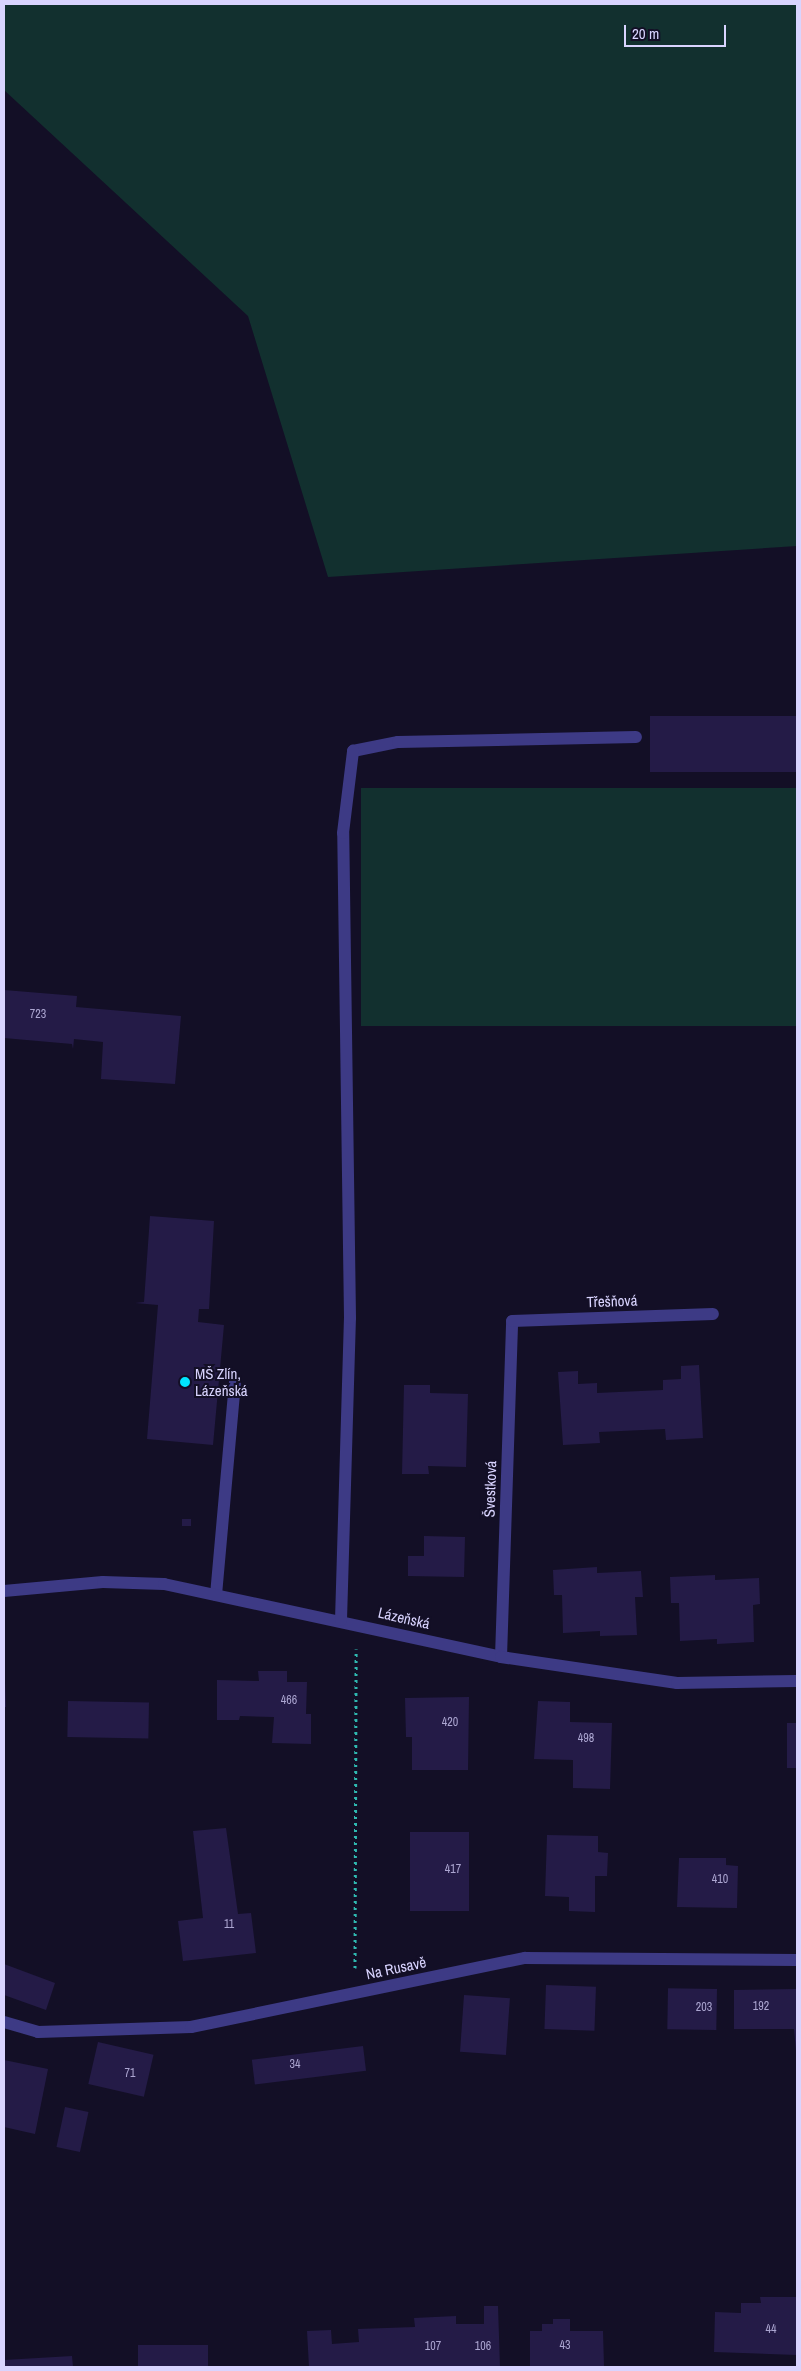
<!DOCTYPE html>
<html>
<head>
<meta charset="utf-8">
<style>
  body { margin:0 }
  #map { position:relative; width:801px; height:2371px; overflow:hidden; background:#130f26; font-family:"Archivo Narrow",sans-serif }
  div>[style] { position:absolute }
  .green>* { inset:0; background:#12302f; transform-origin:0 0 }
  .building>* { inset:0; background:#241b47; transform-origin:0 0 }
  .path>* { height:3px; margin-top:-1.5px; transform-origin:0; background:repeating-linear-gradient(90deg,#2fb8b0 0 2.5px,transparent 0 6.5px) }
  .lane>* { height:12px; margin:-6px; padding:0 6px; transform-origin:6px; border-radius:6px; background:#3d3a85 }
  .street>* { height:12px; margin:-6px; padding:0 6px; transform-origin:6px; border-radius:6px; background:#3d3a85 }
  .dots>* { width:14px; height:14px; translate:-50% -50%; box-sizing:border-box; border:2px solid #130f26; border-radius:50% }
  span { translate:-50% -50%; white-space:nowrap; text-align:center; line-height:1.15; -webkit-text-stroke:4px #130f26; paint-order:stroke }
  .number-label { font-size:12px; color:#aca6d1 }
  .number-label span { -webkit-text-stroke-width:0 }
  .street-label { font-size:15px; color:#d9d4ff }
  .poi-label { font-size:15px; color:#d9d4ff }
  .left { translate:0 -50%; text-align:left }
  .frame { position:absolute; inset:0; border:5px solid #d9d4ff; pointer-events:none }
  .scale { position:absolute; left:624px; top:25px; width:102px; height:22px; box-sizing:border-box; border:2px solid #d9d4ff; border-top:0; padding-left:6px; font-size:15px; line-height:18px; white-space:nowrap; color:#d9d4ff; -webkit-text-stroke:4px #130f26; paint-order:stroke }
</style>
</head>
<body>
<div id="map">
  <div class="green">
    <div style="clip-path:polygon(4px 4px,797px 4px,797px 546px,328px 577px,248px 316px,4px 90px)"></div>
    <div style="left:797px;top:788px;width:238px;height:436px;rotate:90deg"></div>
  </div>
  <div class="building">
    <div style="left:650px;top:716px;width:147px;height:56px"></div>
    <div style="clip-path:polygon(4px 990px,77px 996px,76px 1007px,181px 1016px,175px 1084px,101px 1079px,103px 1042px,74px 1039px,73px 1049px,72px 1044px,4px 1038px)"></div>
    <div style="clip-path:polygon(150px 1216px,214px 1221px,209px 1309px,199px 1309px,198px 1322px,224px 1325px,213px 1445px,147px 1439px,158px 1305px,135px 1303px,144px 1302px)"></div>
    <div style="clip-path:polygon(699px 1365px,703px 1438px,666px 1440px,665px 1429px,599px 1432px,600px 1443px,563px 1445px,558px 1372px,578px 1371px,578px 1384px,597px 1383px,597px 1393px,663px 1390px,663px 1380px,681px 1379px,681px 1366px)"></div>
    <div style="clip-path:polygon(404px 1385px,430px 1385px,430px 1393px,468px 1394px,466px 1467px,428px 1466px,429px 1474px,402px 1474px)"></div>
    <div style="left:182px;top:1519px;width:9px;height:7px"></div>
    <div style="clip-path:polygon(424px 1536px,465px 1537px,464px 1577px,408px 1576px,408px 1556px,424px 1556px)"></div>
    <div style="clip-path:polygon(597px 1567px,597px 1573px,641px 1571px,643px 1597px,635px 1597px,637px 1635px,600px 1636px,600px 1631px,563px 1633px,562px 1595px,554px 1595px,553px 1570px)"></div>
    <div style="clip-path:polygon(715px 1575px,715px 1580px,759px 1578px,760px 1604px,753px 1605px,754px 1642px,717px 1644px,717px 1639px,680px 1641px,679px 1603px,671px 1603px,670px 1577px)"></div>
    <div style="clip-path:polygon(258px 1671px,287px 1671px,287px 1682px,307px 1682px,306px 1714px,311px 1714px,311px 1744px,272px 1743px,274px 1717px,240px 1716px,239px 1720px,217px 1720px,217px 1680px,259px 1681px)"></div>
    <div style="clip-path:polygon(4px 1682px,5px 1682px,6px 1707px,4px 1707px)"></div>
    <div style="clip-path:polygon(469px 1697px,468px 1770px,412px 1770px,412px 1737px,406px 1737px,405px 1698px)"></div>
    <div style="left:68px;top:1701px;width:81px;height:36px;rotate:1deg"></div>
    <div style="clip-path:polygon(538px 1701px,570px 1702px,570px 1722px,612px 1723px,610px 1789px,573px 1788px,573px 1760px,534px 1759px)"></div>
    <div style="left:787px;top:1723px;width:10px;height:45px"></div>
    <div style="clip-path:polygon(226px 1828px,238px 1914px,251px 1913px,256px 1953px,183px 1961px,178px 1921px,203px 1918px,193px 1831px)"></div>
    <div style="left:469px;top:1832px;width:79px;height:59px;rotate:90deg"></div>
    <div style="clip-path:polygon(547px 1835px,598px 1836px,598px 1852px,608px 1853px,607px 1876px,595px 1876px,595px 1912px,569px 1911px,569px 1897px,545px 1896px)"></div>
    <div style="clip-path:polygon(679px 1858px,726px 1858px,726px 1865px,738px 1866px,737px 1908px,677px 1907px)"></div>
    <div style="clip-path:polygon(4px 1964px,55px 1983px,46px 2010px,4px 1995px)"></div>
    <div style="left:546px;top:1985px;width:50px;height:44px;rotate:2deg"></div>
    <div style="left:717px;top:1989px;width:41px;height:49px;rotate:91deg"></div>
    <div style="clip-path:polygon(796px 1989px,797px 2062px,794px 2029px,734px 2029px,734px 1990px)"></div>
    <div style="left:464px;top:1995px;width:46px;height:57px;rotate:4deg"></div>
    <div style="left:98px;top:2042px;width:57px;height:43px;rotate:13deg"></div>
    <div style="left:363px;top:2046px;width:25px;height:112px;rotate:83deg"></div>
    <div style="clip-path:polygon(4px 2060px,48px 2069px,35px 2134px,4px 2127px)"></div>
    <div style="left:65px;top:2107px;width:24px;height:41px;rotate:12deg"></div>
    <div style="clip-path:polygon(760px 2297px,797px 2297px,797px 2355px,714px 2352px,715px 2312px,741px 2313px,741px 2303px,761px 2303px)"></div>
    <div style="clip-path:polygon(484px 2306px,498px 2306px,500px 2367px,309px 2367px,307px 2331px,331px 2330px,332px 2344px,359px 2342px,358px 2329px,415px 2327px,414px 2318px,456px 2316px,456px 2324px,484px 2324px)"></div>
    <div style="clip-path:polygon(553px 2319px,570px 2319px,570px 2331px,603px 2331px,604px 2366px,530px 2366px,530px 2331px,542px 2331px,542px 2324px,553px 2324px)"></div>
    <div style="left:138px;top:2345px;width:70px;height:22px"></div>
    <div style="clip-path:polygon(72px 2356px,73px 2367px,4px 2367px,4px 2360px)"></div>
  </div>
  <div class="path">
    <div style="left:355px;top:1968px;width:319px;rotate:-89.8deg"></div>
  </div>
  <div class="lane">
    <div style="left:353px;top:751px;width:46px;rotate:-11.3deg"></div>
    <div style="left:398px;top:742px;width:238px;rotate:-1.2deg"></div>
    <div style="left:216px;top:1595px;width:214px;rotate:-84.9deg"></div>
    <div style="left:501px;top:1657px;width:336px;rotate:-88.1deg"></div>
    <div style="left:512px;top:1321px;width:201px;rotate:-2deg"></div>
  </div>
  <div class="street">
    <div style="left:4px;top:1591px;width:99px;rotate:-5.2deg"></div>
    <div style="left:103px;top:1582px;width:61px;rotate:1.9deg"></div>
    <div style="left:164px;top:1584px;width:345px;rotate:12.2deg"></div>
    <div style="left:501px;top:1657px;width:178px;rotate:8.4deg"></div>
    <div style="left:677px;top:1683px;width:120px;rotate:-1deg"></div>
    <div style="left:341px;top:1620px;width:302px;rotate:-88.3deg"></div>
    <div style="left:350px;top:1318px;width:485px;rotate:-90.8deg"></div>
    <div style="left:343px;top:833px;width:83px;rotate:-83deg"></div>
    <div style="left:4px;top:2022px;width:35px;rotate:16deg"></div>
    <div style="left:38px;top:2032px;width:153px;rotate:-1.9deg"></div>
    <div style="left:191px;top:2027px;width:341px;rotate:-11.7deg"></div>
    <div style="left:525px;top:1958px;width:272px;rotate:0.4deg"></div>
  </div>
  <div class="dots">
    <div style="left:185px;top:1382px;background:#00e5ff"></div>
  </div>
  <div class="number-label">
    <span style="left:38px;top:1015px">723</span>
    <span style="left:289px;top:1701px">466</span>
    <span style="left:450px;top:1723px">420</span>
    <span style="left:586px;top:1739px">498</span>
    <span style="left:453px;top:1870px">417</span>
    <span style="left:720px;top:1880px">410</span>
    <span style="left:229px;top:1925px">11</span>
    <span style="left:761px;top:2007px">192</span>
    <span style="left:704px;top:2008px">203</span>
    <span style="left:295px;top:2065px">34</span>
    <span style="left:130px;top:2074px">71</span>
    <span style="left:771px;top:2330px">44</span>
    <span style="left:565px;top:2346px">43</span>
    <span style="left:433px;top:2347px">107</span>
    <span style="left:483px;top:2347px">106</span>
  </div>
  <div class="street-label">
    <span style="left:612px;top:1301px;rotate:-2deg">Třešňová</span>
    <span style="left:490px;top:1489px;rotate:-88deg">Švestková</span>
    <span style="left:404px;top:1618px;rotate:13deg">Lázeňská</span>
    <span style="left:396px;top:1968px;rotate:-12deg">Na Rusavě</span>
  </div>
  <div class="poi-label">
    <span class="left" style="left:195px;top:1382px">MŠ Zlín,<br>Lázeňská</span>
  </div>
  <div class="frame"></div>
  <div class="scale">20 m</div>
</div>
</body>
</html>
